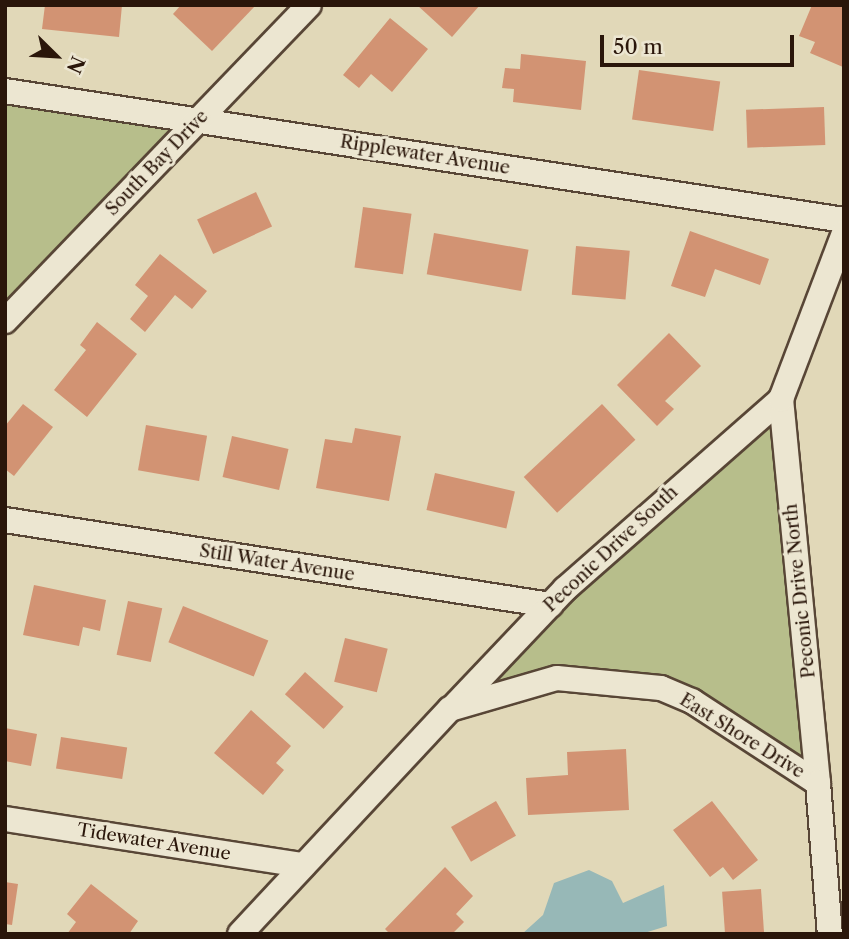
<!DOCTYPE html>
<html>
<head>
<meta charset="utf-8">
<style>
  body { margin:0 }
  #map { position:relative; width:849px; height:939px; overflow:hidden; background:#e1d8b8; font-family:"Libre Caslon Text",serif }
  div>[style] { position:absolute }
  .green>* { inset:0; background:#b7be8b }
  .water>* { inset:0; background:#97b8b7 }
  .building>* { inset:0; background:#d29373; transform-origin:0 0 }
  .roads { filter:drop-shadow(2px 0 #584636) drop-shadow(-2px 0 #584636) drop-shadow(0 2px #584636) drop-shadow(0 -2px #584636) }
  .street>* { height:24px; margin:-12px; padding:0 12px; transform-origin:12px; border-radius:12px; background:#ece6d1 }
  span { translate:-50% -50%; white-space:nowrap; text-align:center; line-height:1.15; -webkit-text-stroke:6px #ece6d1; paint-order:stroke }
  .street-label { font-size:18px; color:#2a160a }
  .frame { position:absolute; inset:0; border:7px solid #2a160a; pointer-events:none }
  .north { position:absolute; left:21px; top:21px; width:70px; height:70px; -webkit-text-stroke:5px #ece6d1; paint-order:stroke; rotate:114deg; font-size:19px; font-weight:700; line-height:28px; text-align:center; color:#2a160a }
  .north::after { content:''; display:block; margin:auto; width:24px; height:32px; background:#2a160a; clip-path:polygon(50% 0,100% 100%,50% 72%,0 100%) }
  .scale { position:absolute; left:600px; top:35px; width:194px; height:32px; box-sizing:border-box; border:4px solid #2a160a; border-top:0; padding-left:9px; font-size:21px; line-height:24px; white-space:nowrap; color:#2a160a; -webkit-text-stroke:5px #ece6d1; paint-order:stroke }
</style>
</head>
<body>
<div id="map">
  <div class="green">
    <div style="clip-path:polygon(5px 95px,192px 124px,5px 318px)"></div>
    <div style="clip-path:polygon(776px 411px,807px 761px,710px 696px,641px 673px,559px 668px,472px 696px,571px 591px)"></div>
  </div>
  <div class="water">
    <div style="clip-path:polygon(589px 870px,612px 881px,623px 903px,664px 885px,667px 926px,641px 934px,522px 934px,543px 915px,554px 883px)"></div>
  </div>
  <div class="building">
    <div style="clip-path:polygon(45px 5px,122px 5px,119px 37px,42px 29px)"></div>
    <div style="clip-path:polygon(181px 5px,256px 5px,212px 51px,173px 14px)"></div>
    <div style="clip-path:polygon(417px 5px,480px 5px,452px 37px)"></div>
    <div style="clip-path:polygon(812px 5px,844px 5px,843px 67px,810px 53px,815px 42px,799px 36px)"></div>
    <div style="clip-path:polygon(390px 18px,428px 49px,392px 92px,371px 74px,359px 88px,343px 75px)"></div>
    <div style="clip-path:polygon(521px 54px,586px 61px,581px 110px,513px 102px,514px 89px,502px 88px,505px 68px,520px 69px)"></div>
    <div style="left:639px;top:70px;width:82px;height:50px;rotate:8deg"></div>
    <div style="left:824px;top:107px;width:38px;height:78px;rotate:88deg"></div>
    <div style="left:256px;top:192px;width:38px;height:65px;rotate:65deg"></div>
    <div style="left:363px;top:207px;width:49px;height:61px;rotate:8deg"></div>
    <div style="clip-path:polygon(690px 231px,769px 259px,760px 285px,715px 269px,705px 297px,671px 286px)"></div>
    <div style="left:434px;top:233px;width:96px;height:42px;rotate:10deg"></div>
    <div style="left:576px;top:246px;width:54px;height:49px;rotate:5deg"></div>
    <div style="clip-path:polygon(160px 254px,207px 291px,192px 309px,175px 295px,145px 332px,130px 319px,148px 296px,135px 285px)"></div>
    <div style="clip-path:polygon(97px 322px,137px 354px,87px 417px,54px 390px,86px 350px,80px 345px)"></div>
    <div style="clip-path:polygon(669px 333px,701px 366px,665px 401px,674px 409px,657px 426px,617px 385px)"></div>
    <div style="clip-path:polygon(23px 404px,53px 427px,14px 476px,5px 469px,5px 426px)"></div>
    <div style="left:602px;top:404px;width:49px;height:107px;rotate:47deg"></div>
    <div style="left:146px;top:425px;width:62px;height:46px;rotate:10deg"></div>
    <div style="clip-path:polygon(355px 428px,401px 436px,389px 501px,316px 488px,325px 439px,352px 443px)"></div>
    <div style="left:232px;top:436px;width:58px;height:42px;rotate:13deg"></div>
    <div style="left:435px;top:473px;width:82px;height:38px;rotate:13deg"></div>
    <div style="clip-path:polygon(34px 585px,106px 600px,100px 631px,83px 627px,79px 646px,23px 635px)"></div>
    <div style="left:128px;top:601px;width:35px;height:55px;rotate:12deg"></div>
    <div style="left:183px;top:606px;width:92px;height:39px;rotate:22deg"></div>
    <div style="left:345px;top:638px;width:44px;height:45px;rotate:14deg"></div>
    <div style="left:305px;top:672px;width:52px;height:30px;rotate:42deg"></div>
    <div style="clip-path:polygon(251px 710px,291px 746px,276px 763px,284px 770px,263px 795px,214px 753px)"></div>
    <div style="clip-path:polygon(5px 728px,37px 734px,31px 766px,5px 761px)"></div>
    <div style="left:61px;top:737px;width:67px;height:32px;rotate:9deg"></div>
    <div style="clip-path:polygon(626px 749px,629px 810px,528px 815px,526px 778px,568px 775px,567px 752px)"></div>
    <div style="left:496px;top:801px;width:40px;height:52px;rotate:60deg"></div>
    <div style="clip-path:polygon(712px 801px,758px 860px,733px 880px,723px 867px,710px 877px,673px 830px)"></div>
    <div style="clip-path:polygon(445px 867px,473px 896px,456px 914px,464px 922px,452px 934px,390px 934px,385px 929px)"></div>
    <div style="clip-path:polygon(5px 882px,18px 884px,12px 925px,5px 924px)"></div>
    <div style="clip-path:polygon(91px 884px,138px 921px,129px 934px,67px 934px,76px 922px,67px 914px)"></div>
    <div style="left:761px;top:889px;width:45px;height:39px;rotate:86deg"></div>
  </div>
  <div class="roads">
    <div class="street">
      <div style="left:5px;top:91px;width:849px;rotate:8.74deg"></div>
      <div style="left:5px;top:321px;width:438px;rotate:-46.1deg"></div>
      <div style="left:5px;top:520px;width:552px;rotate:8.86deg"></div>
      <div style="left:455px;top:705px;width:160px;rotate:-46.5deg"></div>
      <div style="left:565px;top:589px;width:288px;rotate:-41.3deg"></div>
      <div style="left:818px;top:783px;width:386px;rotate:-95.5deg"></div>
      <div style="left:781px;top:399px;width:178px;rotate:-69.2deg"></div>
      <div style="left:5px;top:819px;width:302px;rotate:8.8deg"></div>
      <div style="left:240px;top:934px;width:308px;rotate:-47deg"></div>
      <div style="left:450px;top:709px;width:111px;rotate:-16.2deg"></div>
      <div style="left:557px;top:678px;width:104px;rotate:5.5deg"></div>
      <div style="left:661px;top:688px;width:34px;rotate:23deg"></div>
      <div style="left:692px;top:701px;width:150px;rotate:33.1deg"></div>
      <div style="left:818px;top:783px;width:151px;rotate:85.5deg"></div>
    </div>
  </div>
  <div class="street-label">
    <span style="left:425px;top:155px;rotate:9deg">Ripplewater Avenue</span>
    <span style="left:157px;top:163px;rotate:-46deg">South Bay Drive</span>
    <span style="left:611px;top:549px;rotate:-43deg">Peconic Drive South</span>
    <span style="left:277px;top:563px;rotate:9deg">Still Water Avenue</span>
    <span style="left:800px;top:591px;rotate:-96deg">Peconic Drive North</span>
    <span style="left:742px;top:736px;rotate:32deg">East Shore Drive</span>
    <span style="left:154px;top:842px;rotate:9deg">Tidewater Avenue</span>
  </div>
  <div class="frame"></div>
  <div class="north">N</div>
  <div class="scale">50 m</div>
</div>
</body>
</html>
